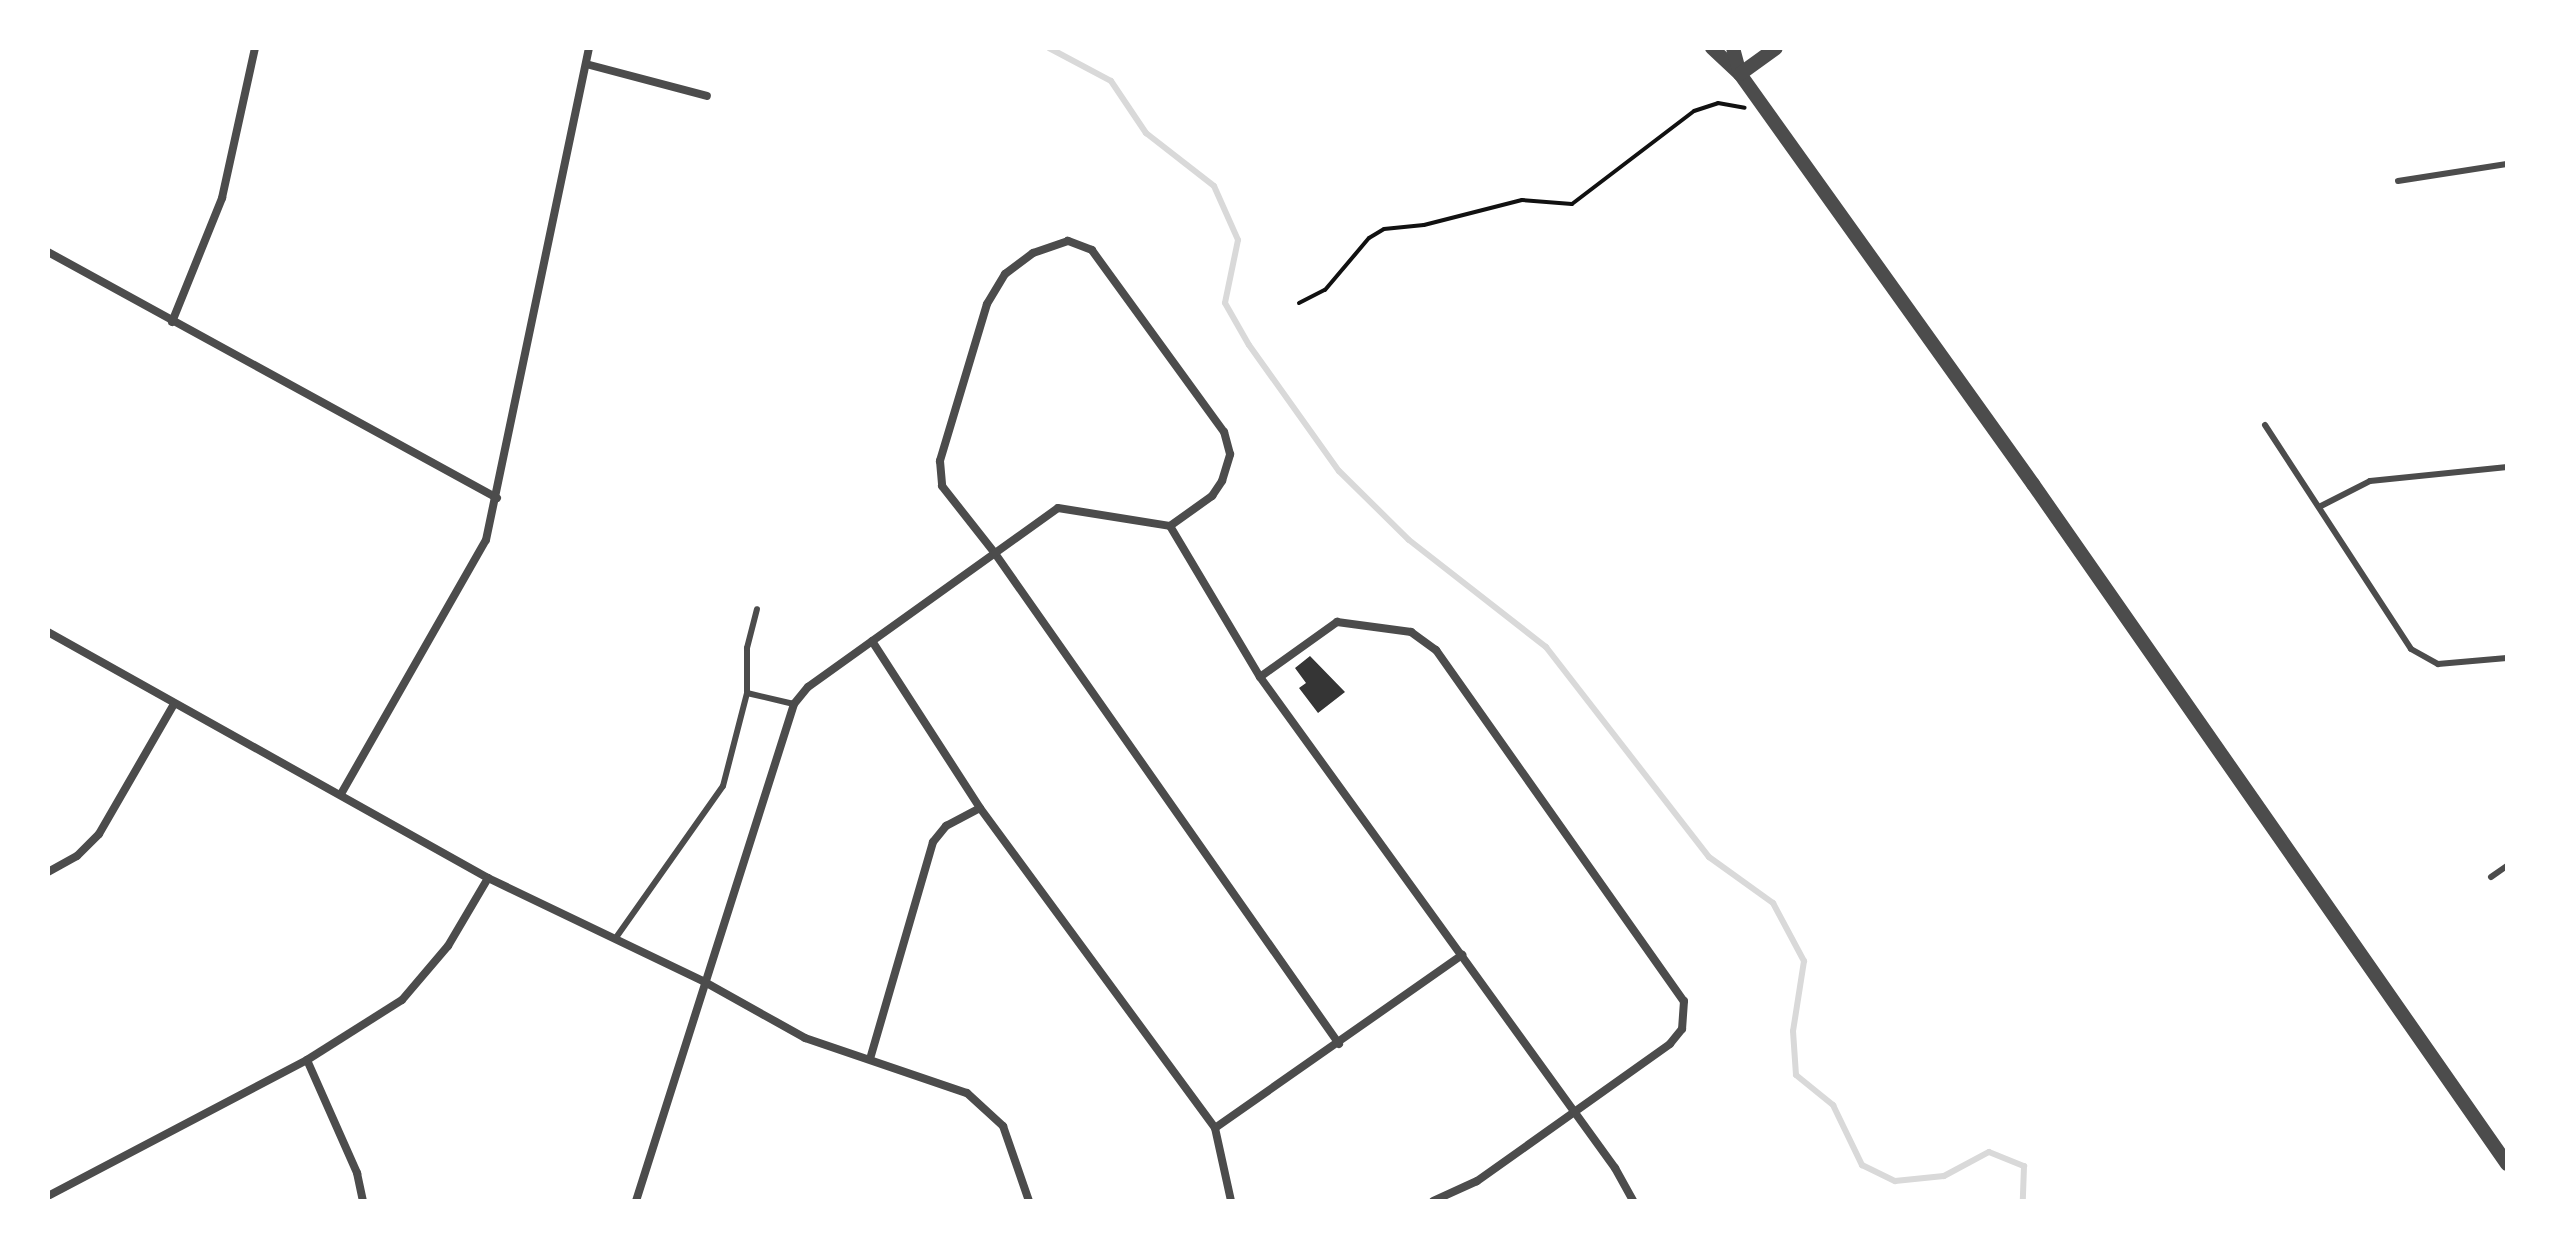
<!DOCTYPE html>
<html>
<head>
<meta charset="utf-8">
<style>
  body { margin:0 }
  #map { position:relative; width:2555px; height:1249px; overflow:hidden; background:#fff; font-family:"Exo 2",sans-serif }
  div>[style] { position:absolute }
  .stream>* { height:6px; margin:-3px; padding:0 3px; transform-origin:3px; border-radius:3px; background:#d9d9d9 }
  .building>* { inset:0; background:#353535 }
  .path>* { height:4px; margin:-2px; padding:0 2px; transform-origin:2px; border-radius:2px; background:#111 }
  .service>* { height:6px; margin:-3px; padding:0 3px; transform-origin:3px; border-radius:3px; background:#4c4c4c }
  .minor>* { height:8px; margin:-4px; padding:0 4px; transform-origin:4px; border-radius:4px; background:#4c4c4c }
  .tertiary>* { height:14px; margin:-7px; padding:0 7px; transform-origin:7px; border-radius:7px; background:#4c4c4c }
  span { translate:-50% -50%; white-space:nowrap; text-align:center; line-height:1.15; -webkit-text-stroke:8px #fff; paint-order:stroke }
  .frame { position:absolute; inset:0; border:50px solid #fff; pointer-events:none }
</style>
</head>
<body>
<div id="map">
  <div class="stream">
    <div style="left:1049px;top:48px;width:70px;rotate:28deg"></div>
    <div style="left:1111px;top:81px;width:63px;rotate:56.1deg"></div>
    <div style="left:1146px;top:133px;width:86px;rotate:37.9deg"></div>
    <div style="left:1214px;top:186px;width:59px;rotate:66deg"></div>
    <div style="left:1238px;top:240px;width:64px;rotate:101.7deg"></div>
    <div style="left:1225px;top:303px;width:48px;rotate:60.3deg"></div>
    <div style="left:1249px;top:345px;width:155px;rotate:54.5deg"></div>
    <div style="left:1339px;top:471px;width:98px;rotate:44.6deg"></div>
    <div style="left:1409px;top:540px;width:174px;rotate:38deg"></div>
    <div style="left:1546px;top:647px;width:266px;rotate:52.2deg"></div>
    <div style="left:1709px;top:857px;width:79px;rotate:35.7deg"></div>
    <div style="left:1773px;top:903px;width:66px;rotate:61.9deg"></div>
    <div style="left:1804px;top:961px;width:71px;rotate:98.9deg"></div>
    <div style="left:1793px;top:1031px;width:44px;rotate:86.1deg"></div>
    <div style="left:1796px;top:1075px;width:48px;rotate:39deg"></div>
    <div style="left:1833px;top:1105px;width:67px;rotate:64.2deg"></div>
    <div style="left:1862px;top:1165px;width:37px;rotate:26deg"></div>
    <div style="left:1895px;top:1181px;width:49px;rotate:-5.8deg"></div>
    <div style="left:1944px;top:1176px;width:51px;rotate:-28.1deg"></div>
    <div style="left:1989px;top:1152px;width:38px;rotate:22deg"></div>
    <div style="left:2024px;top:1166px;width:35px;rotate:92deg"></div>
  </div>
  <div class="building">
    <div style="clip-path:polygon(1310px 656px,1345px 692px,1318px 713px,1299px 688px,1306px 683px,1295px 668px)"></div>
  </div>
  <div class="path">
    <div style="left:1299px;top:303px;width:29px;rotate:-27deg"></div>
    <div style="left:1325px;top:290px;width:68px;rotate:-49.8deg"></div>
    <div style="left:1369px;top:238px;width:17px;rotate:-31deg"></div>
    <div style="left:1384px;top:229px;width:40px;rotate:-5.7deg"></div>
    <div style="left:1424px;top:225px;width:101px;rotate:-14.3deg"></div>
    <div style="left:1522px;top:200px;width:50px;rotate:4.6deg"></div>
    <div style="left:1572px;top:204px;width:153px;rotate:-37.3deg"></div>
    <div style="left:1694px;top:111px;width:25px;rotate:-18deg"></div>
    <div style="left:1718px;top:103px;width:27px;rotate:10deg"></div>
  </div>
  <div class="service">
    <div style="left:2398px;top:181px;width:110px;rotate:-8.9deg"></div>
    <div style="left:2265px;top:425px;width:267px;rotate:56.9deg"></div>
    <div style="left:2411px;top:649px;width:31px;rotate:29deg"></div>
    <div style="left:2438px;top:664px;width:69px;rotate:-5deg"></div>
    <div style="left:2319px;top:507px;width:57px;rotate:-27deg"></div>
    <div style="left:2370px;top:481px;width:138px;rotate:-5.8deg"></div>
    <div style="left:747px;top:693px;width:48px;rotate:13.2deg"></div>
    <div style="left:2491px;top:877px;width:19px;rotate:-35deg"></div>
    <div style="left:615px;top:939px;width:187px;rotate:-54.8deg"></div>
    <div style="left:723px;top:786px;width:96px;rotate:-75.5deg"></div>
    <div style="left:747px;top:693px;width:45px;rotate:-90deg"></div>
    <div style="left:747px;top:648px;width:40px;rotate:-75.6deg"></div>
  </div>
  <div class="minor">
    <div style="left:586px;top:64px;width:125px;rotate:14.8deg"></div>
    <div style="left:48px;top:252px;width:512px;rotate:28.72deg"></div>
    <div style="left:172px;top:322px;width:134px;rotate:-68deg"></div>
    <div style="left:222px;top:198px;width:154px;rotate:-77.6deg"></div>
    <div style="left:1170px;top:526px;width:52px;rotate:-35.5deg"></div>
    <div style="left:1212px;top:496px;width:18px;rotate:-56deg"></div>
    <div style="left:1222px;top:481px;width:28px;rotate:-73deg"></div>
    <div style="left:1230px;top:454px;width:23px;rotate:-105deg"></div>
    <div style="left:1224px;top:432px;width:225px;rotate:-126deg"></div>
    <div style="left:1092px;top:250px;width:26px;rotate:-159deg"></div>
    <div style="left:1068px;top:241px;width:37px;rotate:161deg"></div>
    <div style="left:1033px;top:253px;width:35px;rotate:143deg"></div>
    <div style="left:1005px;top:274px;width:35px;rotate:121deg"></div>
    <div style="left:987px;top:304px;width:164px;rotate:106.7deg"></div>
    <div style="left:940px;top:461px;width:25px;rotate:85deg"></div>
    <div style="left:942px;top:486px;width:84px;rotate:51.8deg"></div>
    <div style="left:994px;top:552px;width:601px;rotate:54.96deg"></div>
    <div style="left:48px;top:632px;width:504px;rotate:29.21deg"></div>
    <div style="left:488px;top:878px;width:238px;rotate:25.6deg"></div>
    <div style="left:703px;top:981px;width:117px;rotate:29.2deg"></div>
    <div style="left:805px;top:1038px;width:171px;rotate:18.8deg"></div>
    <div style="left:967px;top:1093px;width:49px;rotate:42.5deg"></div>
    <div style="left:1003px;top:1126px;width:79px;rotate:70.9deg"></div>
    <div style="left:872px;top:641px;width:199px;rotate:57.1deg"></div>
    <div style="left:980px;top:808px;width:397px;rotate:53.7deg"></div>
    <div style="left:1215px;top:1128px;width:75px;rotate:77.6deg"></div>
    <div style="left:1260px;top:677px;width:95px;rotate:-35.5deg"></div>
    <div style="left:1337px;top:622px;width:75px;rotate:7.7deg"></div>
    <div style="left:1411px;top:632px;width:31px;rotate:36deg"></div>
    <div style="left:1436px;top:650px;width:430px;rotate:54.8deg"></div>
    <div style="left:1684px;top:1001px;width:28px;rotate:94deg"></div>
    <div style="left:1682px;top:1029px;width:19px;rotate:129deg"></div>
    <div style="left:1670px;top:1044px;width:237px;rotate:144.6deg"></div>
    <div style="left:1477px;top:1181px;width:48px;rotate:155.6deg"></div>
    <div style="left:341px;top:794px;width:292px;rotate:-60.3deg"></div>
    <div style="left:486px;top:540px;width:503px;rotate:-78.18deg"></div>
    <div style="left:48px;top:872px;width:33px;rotate:-29deg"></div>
    <div style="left:77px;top:856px;width:31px;rotate:-45deg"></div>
    <div style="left:99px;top:834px;width:150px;rotate:-60deg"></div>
    <div style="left:870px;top:1059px;width:226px;rotate:-73.8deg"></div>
    <div style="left:933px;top:842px;width:21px;rotate:-51deg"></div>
    <div style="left:946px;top:826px;width:38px;rotate:-28deg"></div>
    <div style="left:307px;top:1060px;width:124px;rotate:66.1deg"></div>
    <div style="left:357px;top:1173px;width:29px;rotate:78deg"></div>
    <div style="left:1215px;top:1128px;width:302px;rotate:-35deg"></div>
    <div style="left:48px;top:1196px;width:293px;rotate:-27.7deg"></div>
    <div style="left:307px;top:1060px;width:112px;rotate:-32.3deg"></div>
    <div style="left:402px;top:1000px;width:71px;rotate:-49.6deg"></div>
    <div style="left:448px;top:946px;width:79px;rotate:-59.5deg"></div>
    <div style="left:636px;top:1201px;width:522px;rotate:-72.36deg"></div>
    <div style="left:794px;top:704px;width:22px;rotate:-51deg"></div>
    <div style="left:808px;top:687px;width:307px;rotate:-35.6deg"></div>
    <div style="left:1058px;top:508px;width:113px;rotate:9.1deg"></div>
    <div style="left:1170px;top:526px;width:176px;rotate:59.2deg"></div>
    <div style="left:1260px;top:677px;width:606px;rotate:54.13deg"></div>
    <div style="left:1615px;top:1168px;width:38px;rotate:61deg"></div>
  </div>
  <div class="tertiary">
    <div style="left:1712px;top:48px;width:38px;rotate:43deg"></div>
    <div style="left:1740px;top:74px;width:504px;rotate:54.45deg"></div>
    <div style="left:2033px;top:484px;width:829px;rotate:55.12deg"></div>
    <div style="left:1733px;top:48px;width:27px;rotate:75deg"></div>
    <div style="left:1740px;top:74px;width:44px;rotate:-35.8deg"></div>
  </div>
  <div class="frame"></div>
</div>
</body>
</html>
